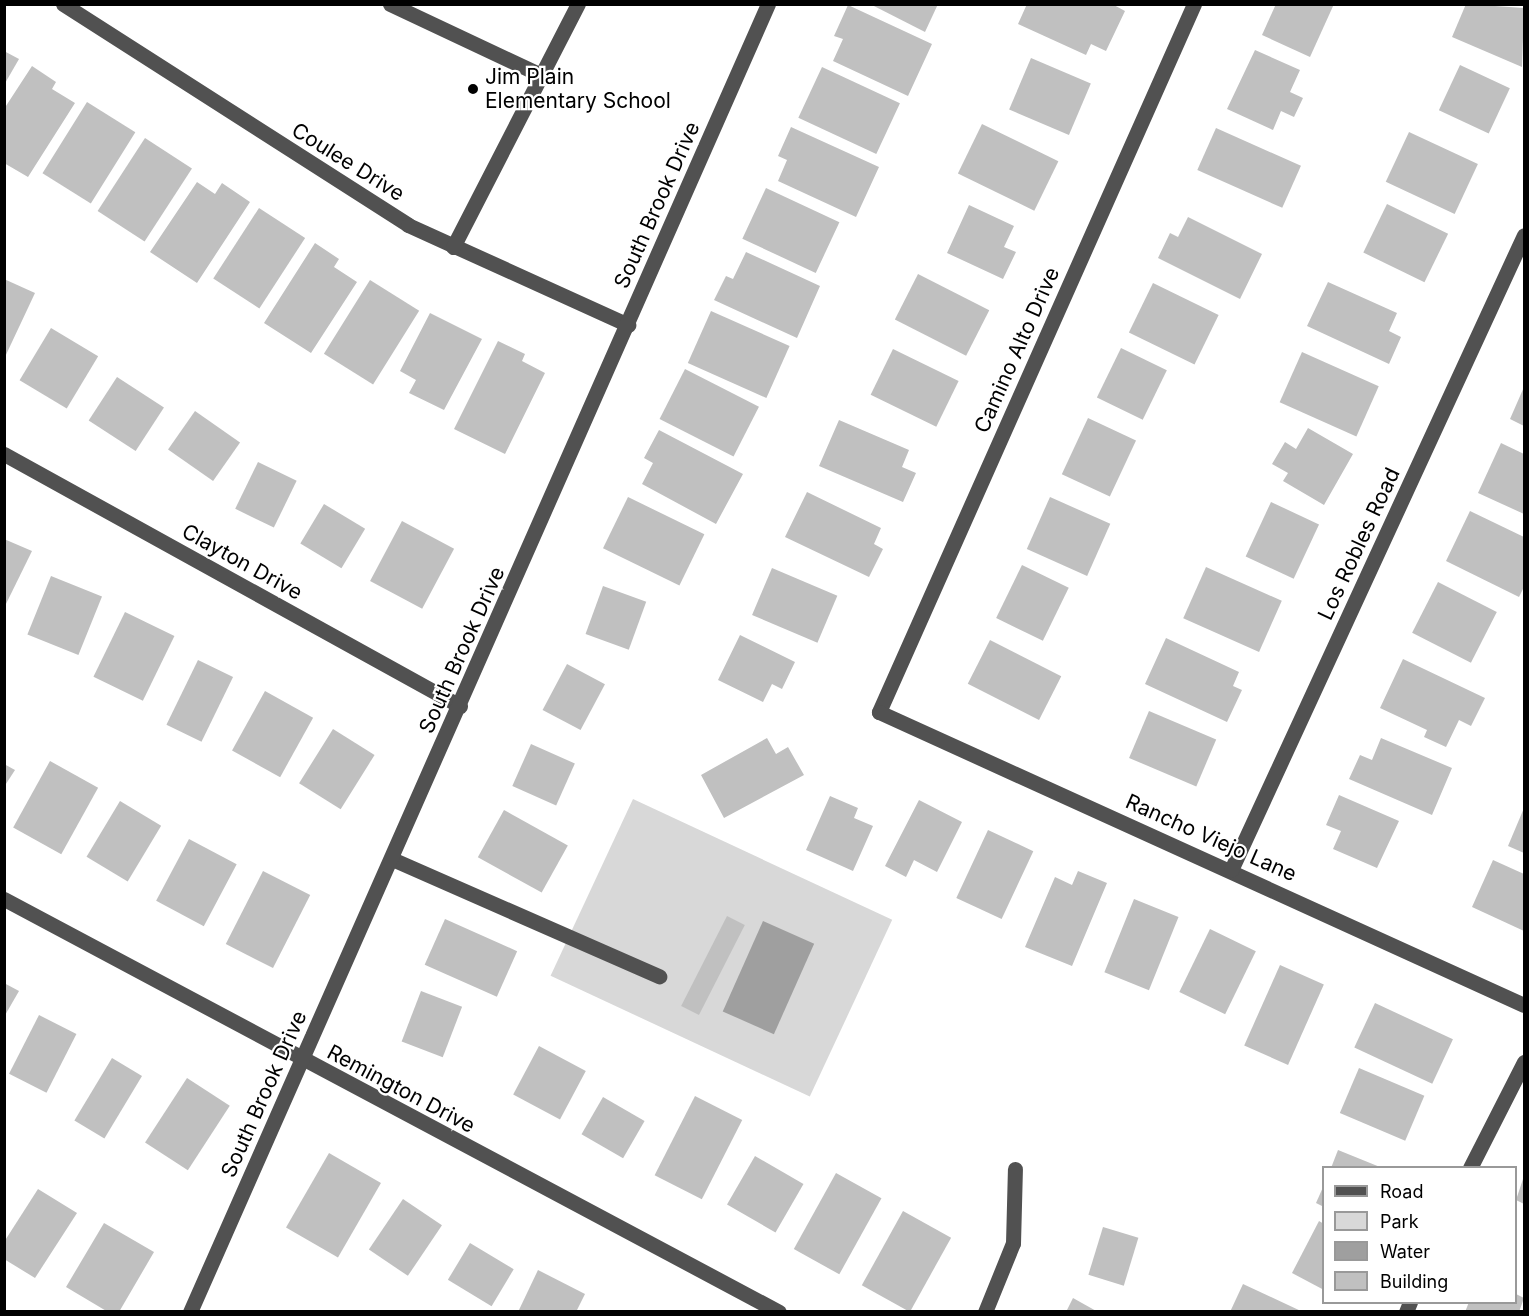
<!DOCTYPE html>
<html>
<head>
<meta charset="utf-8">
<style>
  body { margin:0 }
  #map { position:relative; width:1529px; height:1316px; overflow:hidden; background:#fff; font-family:Inter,sans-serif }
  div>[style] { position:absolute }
  .green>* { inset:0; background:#d8d8d8; transform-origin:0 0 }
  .water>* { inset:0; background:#9f9f9f; transform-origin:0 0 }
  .building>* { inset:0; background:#c0c0c0; transform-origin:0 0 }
  .minor>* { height:15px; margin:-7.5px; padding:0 7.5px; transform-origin:7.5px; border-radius:7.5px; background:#515151 }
  .dots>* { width:16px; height:16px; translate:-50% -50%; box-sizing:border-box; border:3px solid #fff; border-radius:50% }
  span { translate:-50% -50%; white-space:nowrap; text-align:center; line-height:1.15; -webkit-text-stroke:4.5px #fff; paint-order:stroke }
  .poi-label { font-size:21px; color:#000 }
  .left { translate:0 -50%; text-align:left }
  .street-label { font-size:21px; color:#000 }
  .frame { position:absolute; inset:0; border:6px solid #000; pointer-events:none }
  .legend { position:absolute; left:1322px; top:1166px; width:195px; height:138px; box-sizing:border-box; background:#fff; border:2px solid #999; margin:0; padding:8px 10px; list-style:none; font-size:18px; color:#000 }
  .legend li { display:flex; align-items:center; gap:12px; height:30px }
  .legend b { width:30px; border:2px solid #999 }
</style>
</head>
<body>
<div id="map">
  <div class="green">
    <div style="left:633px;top:799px;width:286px;height:195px;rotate:25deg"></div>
  </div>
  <div class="water">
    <div style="left:763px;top:921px;width:56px;height:99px;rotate:24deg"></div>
  </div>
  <div class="building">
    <div style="clip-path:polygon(870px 4px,938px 4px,925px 32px)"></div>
    <div style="clip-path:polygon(1027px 4px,1112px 4px,1125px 11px,1106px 51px,1091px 44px,1086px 55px,1018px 24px)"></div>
    <div style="clip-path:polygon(1276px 4px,1334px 4px,1310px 57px,1262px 35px)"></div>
    <div style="clip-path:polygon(1466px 4px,1524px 8px,1522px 67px,1452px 37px)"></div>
    <div style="clip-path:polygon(848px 5px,932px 44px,908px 96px,833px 61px,843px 39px,834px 36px)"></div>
    <div style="clip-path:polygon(1255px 50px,1300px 70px,1290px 92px,1303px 98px,1294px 117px,1281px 111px,1273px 130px,1227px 109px)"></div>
    <div style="clip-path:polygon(4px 51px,19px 59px,4px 85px)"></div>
    <div style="left:1031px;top:58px;width:65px;height:56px;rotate:23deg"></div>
    <div style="left:1460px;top:65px;width:55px;height:50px;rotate:25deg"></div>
    <div style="clip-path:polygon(32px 66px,56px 82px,52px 89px,75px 103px,28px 177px,4px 163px,4px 109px)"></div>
    <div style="left:822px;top:67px;width:86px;height:56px;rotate:25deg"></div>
    <div style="left:87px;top:102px;width:57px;height:84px;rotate:32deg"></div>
    <div style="left:982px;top:124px;width:85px;height:55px;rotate:26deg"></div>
    <div style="clip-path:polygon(791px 127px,879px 167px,856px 217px,778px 181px,787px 160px,778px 156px)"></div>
    <div style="left:1216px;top:128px;width:93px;height:46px;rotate:24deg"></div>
    <div style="left:1409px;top:132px;width:76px;height:55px;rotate:25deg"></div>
    <div style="left:145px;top:138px;width:56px;height:87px;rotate:33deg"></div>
    <div style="clip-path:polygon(197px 182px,215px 194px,222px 183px,250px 202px,197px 283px,150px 252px)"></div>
    <div style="left:766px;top:188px;width:81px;height:56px;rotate:25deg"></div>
    <div style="left:1387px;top:204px;width:68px;height:54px;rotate:26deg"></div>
    <div style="clip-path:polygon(969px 205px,1014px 226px,1004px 247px,1016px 252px,1003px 279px,947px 253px)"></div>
    <div style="left:259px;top:208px;width:55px;height:84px;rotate:33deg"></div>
    <div style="clip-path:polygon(1188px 217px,1262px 254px,1240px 299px,1158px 258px,1170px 233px,1178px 237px)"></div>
    <div style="clip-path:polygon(315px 243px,339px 259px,334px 267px,357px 282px,311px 353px,264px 323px)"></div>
    <div style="clip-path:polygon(746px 252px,820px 286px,797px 338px,714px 300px,726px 276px,733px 279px)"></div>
    <div style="left:918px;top:274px;width:80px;height:51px;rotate:27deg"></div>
    <div style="clip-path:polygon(4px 279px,35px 293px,4px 359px)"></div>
    <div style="left:370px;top:280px;width:58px;height:87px;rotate:32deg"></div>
    <div style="clip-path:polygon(1328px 282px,1397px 313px,1389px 331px,1401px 337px,1389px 364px,1307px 326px)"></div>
    <div style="left:1153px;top:283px;width:73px;height:55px;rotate:26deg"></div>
    <div style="left:711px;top:311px;width:86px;height:57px;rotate:24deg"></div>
    <div style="clip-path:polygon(430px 313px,482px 339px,444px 410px,409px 393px,416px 380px,400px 371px)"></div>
    <div style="left:51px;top:328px;width:55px;height:61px;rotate:31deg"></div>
    <div style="clip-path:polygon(498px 341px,525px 354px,522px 361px,545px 373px,505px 454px,454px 429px)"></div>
    <div style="left:1121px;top:348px;width:51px;height:55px;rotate:26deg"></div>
    <div style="left:893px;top:349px;width:73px;height:51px;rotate:26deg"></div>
    <div style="left:1302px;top:352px;width:84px;height:55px;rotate:24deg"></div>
    <div style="left:685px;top:369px;width:83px;height:56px;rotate:27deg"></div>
    <div style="left:117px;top:377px;width:56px;height:52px;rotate:33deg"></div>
    <div style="clip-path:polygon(1524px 387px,1524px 426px,1510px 419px)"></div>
    <div style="left:195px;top:411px;width:55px;height:47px;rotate:35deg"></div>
    <div style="left:1088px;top:418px;width:53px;height:62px;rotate:25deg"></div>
    <div style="clip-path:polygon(839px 420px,909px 450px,902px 467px,916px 473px,903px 502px,819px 466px)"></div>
    <div style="clip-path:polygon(1308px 428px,1353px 454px,1324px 505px,1283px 481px,1288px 473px,1272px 464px,1285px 442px,1296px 449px)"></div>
    <div style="clip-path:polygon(659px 430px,743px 474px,716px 524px,642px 484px,653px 463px,644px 458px)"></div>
    <div style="clip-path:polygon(1501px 443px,1524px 454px,1524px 514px,1478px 493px)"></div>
    <div style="left:258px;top:462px;width:43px;height:52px;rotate:26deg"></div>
    <div style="clip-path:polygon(807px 492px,881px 528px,874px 544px,883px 549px,869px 577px,785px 537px)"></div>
    <div style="left:628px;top:497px;width:85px;height:57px;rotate:26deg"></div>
    <div style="left:1050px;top:497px;width:66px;height:57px;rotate:24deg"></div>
    <div style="left:1271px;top:502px;width:53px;height:60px;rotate:25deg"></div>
    <div style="left:324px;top:504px;width:48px;height:46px;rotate:31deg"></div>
    <div style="clip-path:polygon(1470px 511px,1524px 537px,1524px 587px,1519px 597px,1446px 561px)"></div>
    <div style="left:402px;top:521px;width:59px;height:68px;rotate:28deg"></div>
    <div style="clip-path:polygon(4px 539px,32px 551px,4px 608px)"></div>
    <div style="left:1022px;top:565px;width:52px;height:59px;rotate:26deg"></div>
    <div style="left:1206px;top:567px;width:83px;height:56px;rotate:24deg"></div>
    <div style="left:772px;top:568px;width:71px;height:51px;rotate:23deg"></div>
    <div style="left:51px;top:576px;width:55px;height:63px;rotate:22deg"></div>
    <div style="left:1438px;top:582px;width:66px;height:57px;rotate:27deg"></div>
    <div style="left:603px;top:586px;width:46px;height:51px;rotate:20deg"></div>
    <div style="left:125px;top:612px;width:55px;height:72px;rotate:26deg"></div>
    <div style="clip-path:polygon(740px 635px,795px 662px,782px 689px,772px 684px,763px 702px,718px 680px)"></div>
    <div style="clip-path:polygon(1166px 638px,1239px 672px,1233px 686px,1242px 690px,1227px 722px,1145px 684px)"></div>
    <div style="left:990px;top:640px;width:80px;height:49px;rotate:27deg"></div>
    <div style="clip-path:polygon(1403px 659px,1485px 698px,1471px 726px,1459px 720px,1446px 747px,1424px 737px,1427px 730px,1380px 708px)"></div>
    <div style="left:198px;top:660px;width:39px;height:72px;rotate:26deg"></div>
    <div style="left:567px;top:664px;width:43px;height:52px;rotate:28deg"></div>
    <div style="left:265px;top:691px;width:55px;height:68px;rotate:29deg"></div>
    <div style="left:1149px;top:711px;width:73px;height:51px;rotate:23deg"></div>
    <div style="left:333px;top:729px;width:49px;height:64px;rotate:32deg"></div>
    <div style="clip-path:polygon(767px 738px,776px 754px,788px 747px,804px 775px,724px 818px,701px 775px)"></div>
    <div style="clip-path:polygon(1381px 738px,1452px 768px,1432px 815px,1349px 779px,1360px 755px,1372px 760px)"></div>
    <div style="left:531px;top:744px;width:48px;height:46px;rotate:24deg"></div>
    <div style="left:50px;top:761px;width:55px;height:76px;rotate:29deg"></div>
    <div style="clip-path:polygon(4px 764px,15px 770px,4px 787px)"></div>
    <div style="clip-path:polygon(1339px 795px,1399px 821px,1377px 868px,1333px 849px,1341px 831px,1326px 825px)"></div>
    <div style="clip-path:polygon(830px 796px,858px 808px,854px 818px,873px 826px,853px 871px,806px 850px)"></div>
    <div style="clip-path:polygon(919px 800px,962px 822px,937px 872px,914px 860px,906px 877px,885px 866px)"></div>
    <div style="left:120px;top:801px;width:48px;height:65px;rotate:31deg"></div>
    <div style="clip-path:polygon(1524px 808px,1524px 853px,1508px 846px)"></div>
    <div style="left:504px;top:810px;width:73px;height:54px;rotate:29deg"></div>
    <div style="left:988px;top:830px;width:50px;height:75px;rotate:25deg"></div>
    <div style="left:189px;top:839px;width:54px;height:70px;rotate:28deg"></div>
    <div style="clip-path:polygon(1493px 860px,1524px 874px,1524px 931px,1472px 907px)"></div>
    <div style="left:263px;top:871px;width:53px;height:82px;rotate:27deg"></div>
    <div style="clip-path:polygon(1078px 871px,1107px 883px,1072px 966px,1025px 947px,1055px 877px,1072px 885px)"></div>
    <div style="left:1134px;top:899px;width:48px;height:79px;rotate:22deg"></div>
    <div style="left:727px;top:916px;width:20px;height:101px;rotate:27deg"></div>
    <div style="left:445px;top:919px;width:79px;height:50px;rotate:24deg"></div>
    <div style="left:1210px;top:929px;width:51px;height:70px;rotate:26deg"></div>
    <div style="left:1280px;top:965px;width:48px;height:88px;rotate:24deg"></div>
    <div style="clip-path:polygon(4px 983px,19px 991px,4px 1017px)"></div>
    <div style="left:421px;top:991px;width:44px;height:54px;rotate:21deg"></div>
    <div style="left:1375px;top:1003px;width:86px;height:49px;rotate:25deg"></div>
    <div style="left:39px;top:1015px;width:42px;height:66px;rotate:27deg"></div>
    <div style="left:539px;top:1046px;width:53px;height:55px;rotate:28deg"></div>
    <div style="left:112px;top:1058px;width:35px;height:73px;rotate:31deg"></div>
    <div style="left:1359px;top:1068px;width:71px;height:49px;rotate:23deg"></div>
    <div style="left:187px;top:1078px;width:51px;height:77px;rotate:33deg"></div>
    <div style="left:695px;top:1096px;width:53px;height:89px;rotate:27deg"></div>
    <div style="left:603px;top:1097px;width:48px;height:43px;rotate:30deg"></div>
    <div style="clip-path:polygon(1338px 1150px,1380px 1167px,1380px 1168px,1331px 1168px)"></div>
    <div style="left:329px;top:1153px;width:60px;height:86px;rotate:30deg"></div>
    <div style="left:755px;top:1156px;width:56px;height:56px;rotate:30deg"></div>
    <div style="left:836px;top:1173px;width:52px;height:87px;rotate:29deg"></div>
    <div style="clip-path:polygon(1524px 1176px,1524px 1204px,1516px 1200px)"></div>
    <div style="clip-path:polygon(1324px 1185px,1324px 1207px,1316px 1203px)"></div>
    <div style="clip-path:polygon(38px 1189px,77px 1213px,35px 1278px,4px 1259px,4px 1242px)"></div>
    <div style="left:403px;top:1199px;width:47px;height:61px;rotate:34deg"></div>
    <div style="left:903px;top:1211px;width:55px;height:85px;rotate:29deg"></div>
    <div style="clip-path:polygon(1319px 1221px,1324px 1224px,1324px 1290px,1292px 1273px)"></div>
    <div style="clip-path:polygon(104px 1223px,154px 1252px,119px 1312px,108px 1312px,66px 1287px)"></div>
    <div style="left:1103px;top:1227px;width:37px;height:50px;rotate:17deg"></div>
    <div style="left:470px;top:1243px;width:51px;height:43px;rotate:31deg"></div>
    <div style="clip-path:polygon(538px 1270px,585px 1294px,576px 1312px,518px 1312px)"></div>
    <div style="clip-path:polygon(1243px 1284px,1303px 1312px,1230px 1312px)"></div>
    <div style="clip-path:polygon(1516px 1294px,1524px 1298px,1519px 1312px,1465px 1312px,1469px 1302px,1516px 1302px)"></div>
    <div style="clip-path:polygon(1073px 1298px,1098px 1312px,1066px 1312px)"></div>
  </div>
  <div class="minor">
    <div style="left:63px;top:4px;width:410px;rotate:32.6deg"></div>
    <div style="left:408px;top:225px;width:242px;rotate:24.4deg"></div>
    <div style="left:390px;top:4px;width:167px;rotate:25.2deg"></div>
    <div style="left:1194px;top:4px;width:775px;rotate:113.99deg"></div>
    <div style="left:879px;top:712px;width:708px;rotate:24.43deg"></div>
    <div style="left:453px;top:247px;width:273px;rotate:-62.8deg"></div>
    <div style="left:4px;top:454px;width:521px;rotate:28.93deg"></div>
    <div style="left:392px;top:859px;width:292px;rotate:23.7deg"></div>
    <div style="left:1231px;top:870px;width:699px;rotate:-65.23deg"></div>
    <div style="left:4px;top:899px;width:878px;rotate:28.05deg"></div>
    <div style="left:1470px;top:1168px;width:119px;rotate:-63deg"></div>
    <div style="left:190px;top:1312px;width:1430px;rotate:-66.16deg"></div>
    <div style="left:985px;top:1312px;width:74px;rotate:-67.9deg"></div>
    <div style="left:1013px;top:1243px;width:74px;rotate:-88.5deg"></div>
    <div style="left:1406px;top:1312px;width:11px;rotate:-68deg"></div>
  </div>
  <div class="dots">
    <div style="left:473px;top:89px;background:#000"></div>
  </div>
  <div class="poi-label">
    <span class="left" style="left:485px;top:89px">Jim Plain<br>Elementary School</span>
  </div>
  <div class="street-label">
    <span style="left:348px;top:162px;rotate:32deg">Coulee Drive</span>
    <span style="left:657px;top:205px;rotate:-66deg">South Brook Drive</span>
    <span style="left:1017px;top:350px;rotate:-66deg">Camino Alto Drive</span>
    <span style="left:1359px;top:544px;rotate:-65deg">Los Robles Road</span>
    <span style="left:242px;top:562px;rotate:29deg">Clayton Drive</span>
    <span style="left:462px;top:650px;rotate:-66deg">South Brook Drive</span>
    <span style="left:1211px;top:838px;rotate:24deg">Rancho Viejo Lane</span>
    <span style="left:401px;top:1089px;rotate:28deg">Remington Drive</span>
    <span style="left:264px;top:1094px;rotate:-66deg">South Brook Drive</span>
  </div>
  <div class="frame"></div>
  <ul class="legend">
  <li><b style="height:8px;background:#515151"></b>Road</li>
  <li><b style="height:16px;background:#d8d8d8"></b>Park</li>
  <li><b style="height:16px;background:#9f9f9f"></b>Water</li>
  <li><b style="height:16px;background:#c0c0c0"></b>Building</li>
  </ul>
</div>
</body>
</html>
